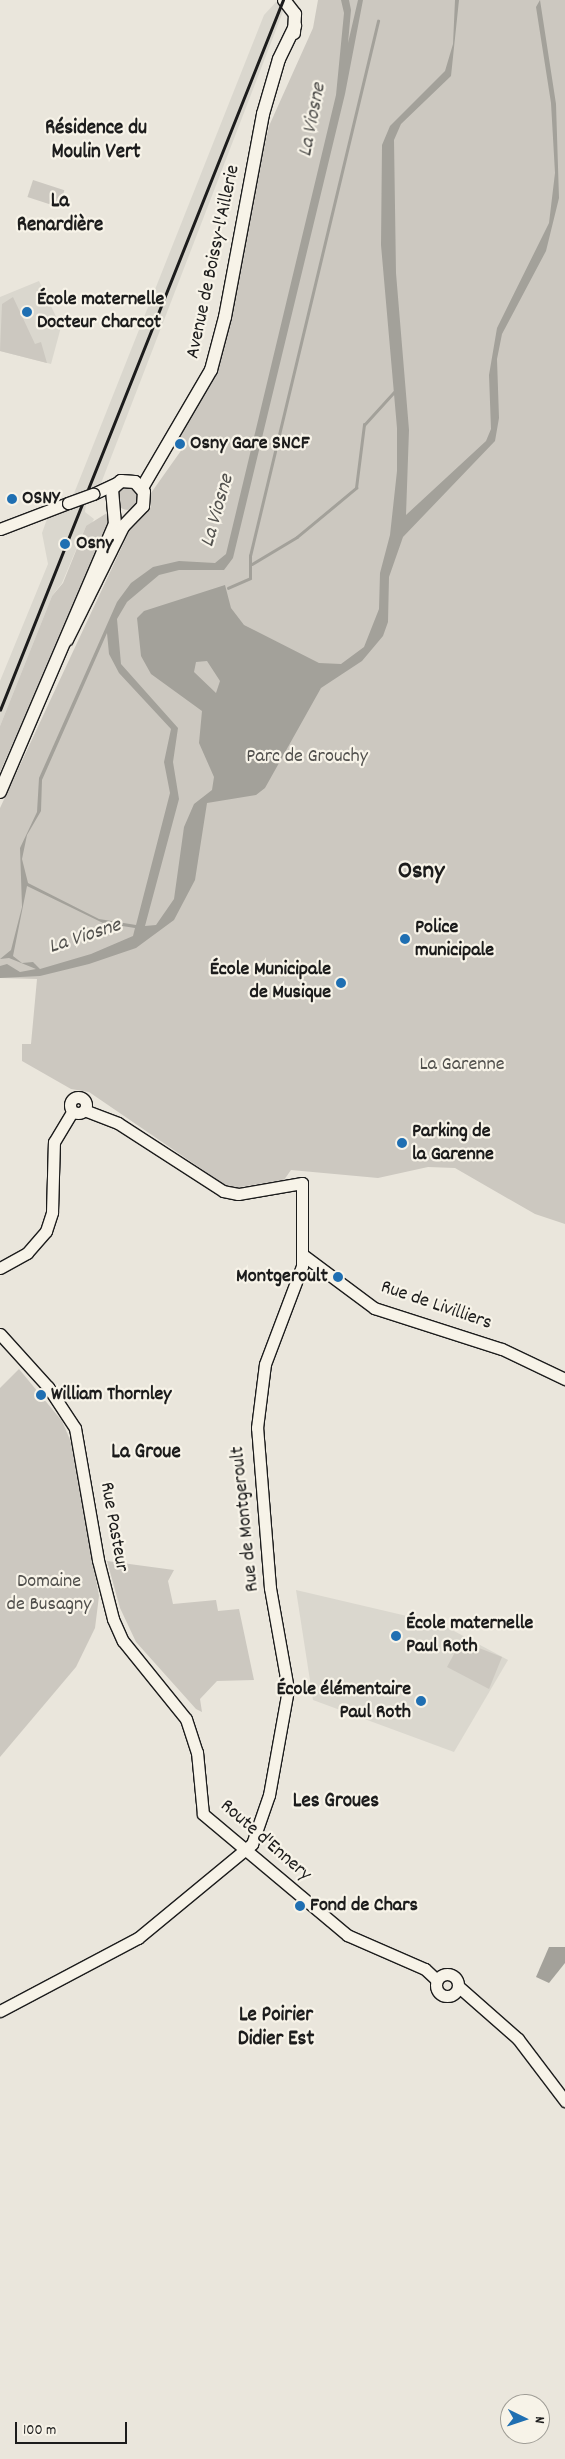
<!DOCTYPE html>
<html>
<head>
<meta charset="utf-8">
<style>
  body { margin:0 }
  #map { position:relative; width:565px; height:2459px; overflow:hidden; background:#eae6dc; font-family:Dekko,sans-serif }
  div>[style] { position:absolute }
  .built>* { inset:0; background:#dad7ce }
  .green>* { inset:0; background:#ccc8c0; transform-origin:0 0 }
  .round { border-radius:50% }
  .water>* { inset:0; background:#a3a19a }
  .stream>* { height:2.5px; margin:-1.25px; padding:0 1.25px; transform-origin:1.25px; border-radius:1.25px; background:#a3a19a }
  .roads { filter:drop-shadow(1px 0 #1c1c1c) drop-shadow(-1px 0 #1c1c1c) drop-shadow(0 1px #1c1c1c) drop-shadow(0 -1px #1c1c1c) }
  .tertiary>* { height:11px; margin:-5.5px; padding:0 5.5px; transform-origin:5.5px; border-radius:5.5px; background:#f7f3e8 }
  .tertiary>.ring { margin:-5.5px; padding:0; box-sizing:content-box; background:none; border:11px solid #f7f3e8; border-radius:50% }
  .secondary>* { height:12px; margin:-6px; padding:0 6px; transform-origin:6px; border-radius:6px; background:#f7f3e8 }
  .rail>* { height:2.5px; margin:-1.25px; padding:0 1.25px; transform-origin:1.25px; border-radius:1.25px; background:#1c1c1c }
  .bridges { filter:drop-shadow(1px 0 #1c1c1c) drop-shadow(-1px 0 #1c1c1c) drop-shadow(0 1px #1c1c1c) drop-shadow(0 -1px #1c1c1c) }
  .tertiary-bridge>* { height:11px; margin:-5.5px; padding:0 5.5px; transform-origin:5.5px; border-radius:5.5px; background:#f7f3e8 }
  .dots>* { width:14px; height:14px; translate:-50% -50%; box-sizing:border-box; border:2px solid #f7f3e8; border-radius:50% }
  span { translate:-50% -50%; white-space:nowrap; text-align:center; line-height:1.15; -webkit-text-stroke:4.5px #f7f3e8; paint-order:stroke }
  .street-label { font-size:20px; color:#1c1c1c }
  .poi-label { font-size:20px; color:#1c1c1c; font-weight:700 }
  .left { translate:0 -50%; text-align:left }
  .right { translate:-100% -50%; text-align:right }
  .park-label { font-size:20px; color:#51504d }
  .water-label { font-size:21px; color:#52514e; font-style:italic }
  .neighbourhood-label { font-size:21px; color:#1c1c1c; font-weight:700 }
  .district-label { font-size:25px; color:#1c1c1c; font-weight:700 }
  .north { position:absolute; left:500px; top:2394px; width:50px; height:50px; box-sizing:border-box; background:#f7f3e8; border:1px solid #9f9d96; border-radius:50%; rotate:94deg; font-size:14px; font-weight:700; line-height:20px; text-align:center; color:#1c1c1c }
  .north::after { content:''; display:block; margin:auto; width:18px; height:22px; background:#1f6fb2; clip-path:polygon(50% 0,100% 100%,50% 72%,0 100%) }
  .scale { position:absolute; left:15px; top:2422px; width:112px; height:22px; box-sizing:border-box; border:2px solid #1c1c1c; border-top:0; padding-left:6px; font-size:15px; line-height:18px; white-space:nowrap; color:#1c1c1c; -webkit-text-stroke:4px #f7f3e8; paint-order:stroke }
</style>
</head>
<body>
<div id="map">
  <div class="built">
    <div style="clip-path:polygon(276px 2px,284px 9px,100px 486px,73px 496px,264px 15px)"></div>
    <div style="clip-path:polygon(39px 281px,61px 327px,51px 364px,0 351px,0 297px)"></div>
    <div style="clip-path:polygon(86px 502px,85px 512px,94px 519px,90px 527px,86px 526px,62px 583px,52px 596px,0 726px,0 681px,48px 564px,42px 533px,47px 519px)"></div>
    <div style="clip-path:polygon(296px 1590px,441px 1624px,508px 1660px,454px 1752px,313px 1700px)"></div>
  </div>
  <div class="green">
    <div style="clip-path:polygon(318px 0,565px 0,565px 1224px,535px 1214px,455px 1168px,428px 1167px,378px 1178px,291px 1170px,284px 1180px,234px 1188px,225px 1185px,89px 1092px,71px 1089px,22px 1061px,22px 1044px,31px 1044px,37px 979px,0 978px,0 808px,133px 523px,151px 507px,151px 493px,185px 445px,177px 438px,211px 381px,269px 126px,313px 28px)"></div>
    <div style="left:33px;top:180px;width:33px;height:18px;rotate:18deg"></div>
    <div style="clip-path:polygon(13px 297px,35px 344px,41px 342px,47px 363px,0 351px,2px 304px)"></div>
    <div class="round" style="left:116px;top:486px;width:24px;height:24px"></div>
    <div style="clip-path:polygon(107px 513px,111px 524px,0 772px,0 726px,52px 596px,63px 583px,86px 526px)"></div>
    <div style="clip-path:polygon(19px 1369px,62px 1421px,71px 1442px,99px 1596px,95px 1628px,76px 1667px,0 1757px,0 1388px)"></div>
    <div style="clip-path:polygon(107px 1561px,174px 1570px,168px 1581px,173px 1604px,216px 1600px,218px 1611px,239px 1609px,254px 1680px,217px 1681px,200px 1699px,202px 1712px,196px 1709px,136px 1642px,120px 1608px)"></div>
    <div style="clip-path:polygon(461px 1641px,502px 1657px,489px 1689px,447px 1667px)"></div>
  </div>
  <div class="water">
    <div style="clip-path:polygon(evenodd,341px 0,349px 0,351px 10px,348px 43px,358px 0,363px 0,345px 94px,233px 558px,224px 570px,179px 570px,159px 575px,127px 602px,117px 619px,121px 664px,178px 728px,173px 762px,179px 799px,145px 926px,156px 925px,174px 899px,184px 827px,194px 804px,212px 790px,214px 777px,199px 743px,202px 711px,151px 674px,141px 656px,137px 618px,144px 611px,225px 585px,231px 608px,244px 625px,319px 663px,341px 664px,364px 647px,379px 609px,380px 573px,390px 535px,397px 471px,397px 428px,381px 245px,382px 145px,390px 126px,445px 71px,453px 44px,455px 0,459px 0,451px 76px,401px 124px,394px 140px,396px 273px,409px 430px,406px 515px,486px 441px,491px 429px,489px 375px,497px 328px,549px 223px,555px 173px,551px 103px,536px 7px,540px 0,556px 104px,559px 198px,546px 251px,502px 334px,497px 359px,499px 418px,495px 441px,403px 537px,389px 577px,388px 622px,383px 636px,362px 661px,321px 688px,265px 788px,256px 795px,207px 803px,195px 880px,174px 920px,136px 948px,89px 964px,40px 976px,0 978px,0 966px,7px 964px,20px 972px,36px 969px,9px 958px,0 959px,11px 950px,22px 907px,20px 848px,37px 812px,39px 778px,117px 602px,131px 583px,153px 567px,179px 561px,215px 563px,226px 554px,336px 95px,344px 13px,341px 0,107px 633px,109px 654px,119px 673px,171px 729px,164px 762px,170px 793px,136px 925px,99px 919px,28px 883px,22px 859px,27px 835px,41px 811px,42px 780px,107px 633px,341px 0,207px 661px,220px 681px,216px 693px,194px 672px,196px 662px,207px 661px,341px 0,27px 886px,103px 923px,135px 928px,133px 936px,91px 954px,40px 969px,33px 962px,22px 963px,13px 956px,27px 886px)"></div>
    <div style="clip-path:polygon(549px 1947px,565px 1947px,565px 1963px,549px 1983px,536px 1977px)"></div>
  </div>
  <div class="stream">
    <div style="left:252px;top:564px;width:52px;rotate:-31deg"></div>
    <div style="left:297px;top:537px;width:77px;rotate:-39.7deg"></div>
    <div style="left:356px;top:488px;width:64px;rotate:-82.8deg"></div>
    <div style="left:364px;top:425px;width:47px;rotate:-47.6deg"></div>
    <div style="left:228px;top:588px;width:24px;rotate:-24deg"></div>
    <div style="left:250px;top:578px;width:22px;rotate:-90deg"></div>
    <div style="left:250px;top:556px;width:550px;rotate:-76.54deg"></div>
  </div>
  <div class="roads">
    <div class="tertiary">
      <div style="left:93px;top:494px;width:26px;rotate:-25deg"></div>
      <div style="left:0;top:529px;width:73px;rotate:-20.9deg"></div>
      <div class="ring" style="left:70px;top:1097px;width:5px;height:5px"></div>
      <div style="left:303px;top:1255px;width:89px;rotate:36.7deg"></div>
      <div style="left:374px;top:1308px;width:134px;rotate:17.8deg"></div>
      <div style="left:502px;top:1349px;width:70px;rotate:25.5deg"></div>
      <div style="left:0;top:1268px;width:31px;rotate:-29deg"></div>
      <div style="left:27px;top:1253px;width:29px;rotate:-49deg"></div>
      <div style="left:46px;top:1231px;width:20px;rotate:-72deg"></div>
      <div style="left:52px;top:1212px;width:70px;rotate:-88.4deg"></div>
      <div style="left:54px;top:1142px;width:35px;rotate:-59deg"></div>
      <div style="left:0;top:1334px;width:72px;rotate:47.8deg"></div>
      <div style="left:48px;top:1387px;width:49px;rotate:56.6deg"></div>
      <div style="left:75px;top:1428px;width:134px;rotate:80.1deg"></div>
      <div style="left:98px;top:1560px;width:61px;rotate:75.7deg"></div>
      <div style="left:113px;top:1619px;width:24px;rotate:66deg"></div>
      <div style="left:123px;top:1641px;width:100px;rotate:51.1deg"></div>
      <div style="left:186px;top:1719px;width:35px;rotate:72deg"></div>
      <div style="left:197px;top:1752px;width:62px;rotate:84.5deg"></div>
      <div style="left:203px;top:1814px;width:188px;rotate:40deg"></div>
      <div style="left:347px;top:1935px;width:85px;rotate:23.6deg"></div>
      <div style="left:425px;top:1969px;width:16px;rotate:43deg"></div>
      <div class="ring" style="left:436px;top:1974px;width:11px;height:11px"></div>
      <div style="left:459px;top:1987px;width:79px;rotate:41.4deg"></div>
      <div style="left:518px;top:2039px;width:78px;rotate:52.8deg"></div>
      <div style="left:0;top:2011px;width:156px;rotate:-27.9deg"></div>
      <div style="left:138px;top:1938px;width:148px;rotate:-39.5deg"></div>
      <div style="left:252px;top:1844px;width:52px;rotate:-70.9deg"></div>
      <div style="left:269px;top:1795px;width:108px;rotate:-79.8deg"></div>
      <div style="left:288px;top:1689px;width:103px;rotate:-100.1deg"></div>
      <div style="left:270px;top:1588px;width:161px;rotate:-94.6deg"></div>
      <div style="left:257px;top:1428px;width:64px;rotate:-82.9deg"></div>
      <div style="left:265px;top:1364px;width:105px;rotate:-69.3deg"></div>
      <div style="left:302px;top:1266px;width:83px;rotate:-90deg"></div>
      <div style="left:302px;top:1183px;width:65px;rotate:170.2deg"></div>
      <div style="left:238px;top:1194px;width:15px;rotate:-169deg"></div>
      <div style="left:223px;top:1191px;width:125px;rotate:-147.1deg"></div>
      <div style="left:118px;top:1123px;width:36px;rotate:-159deg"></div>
    </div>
    <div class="secondary">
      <div style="left:284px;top:0;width:18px;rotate:52deg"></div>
      <div style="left:295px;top:14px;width:19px;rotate:93deg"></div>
      <div style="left:142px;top:488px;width:137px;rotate:-59.7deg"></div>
      <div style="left:211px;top:370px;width:55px;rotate:-75.2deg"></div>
      <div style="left:225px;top:317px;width:207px;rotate:-79.4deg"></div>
      <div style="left:263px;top:114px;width:57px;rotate:-73.8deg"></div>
      <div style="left:279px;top:59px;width:37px;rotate:-64deg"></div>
      <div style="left:0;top:792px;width:292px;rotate:-66.8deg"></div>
      <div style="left:115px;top:524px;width:35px;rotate:-95deg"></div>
      <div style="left:112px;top:489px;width:12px;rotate:-42deg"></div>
      <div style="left:121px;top:481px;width:14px;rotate:4deg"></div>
      <div style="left:135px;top:482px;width:13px;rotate:48deg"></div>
      <div style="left:144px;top:492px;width:14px;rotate:94deg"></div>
      <div style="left:143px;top:506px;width:29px;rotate:134deg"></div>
      <div style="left:123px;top:527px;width:126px;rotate:116.4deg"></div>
    </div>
  </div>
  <div class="rail">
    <div style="left:0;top:710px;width:764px;rotate:-68.27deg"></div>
  </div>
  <div class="bridges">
    <div class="tertiary-bridge">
      <div style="left:68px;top:503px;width:27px;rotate:-20deg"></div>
    </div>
  </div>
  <div class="dots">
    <div style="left:27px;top:312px;background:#1f6fb2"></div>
    <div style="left:180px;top:444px;background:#1f6fb2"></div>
    <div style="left:12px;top:499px;background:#1f6fb2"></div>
    <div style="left:65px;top:544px;background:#1f6fb2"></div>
    <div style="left:405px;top:939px;background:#1f6fb2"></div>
    <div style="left:341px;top:983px;background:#1f6fb2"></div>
    <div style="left:402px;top:1143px;background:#1f6fb2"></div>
    <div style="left:338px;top:1277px;background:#1f6fb2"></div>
    <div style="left:41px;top:1395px;background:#1f6fb2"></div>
    <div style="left:396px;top:1636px;background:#1f6fb2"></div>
    <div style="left:421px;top:1701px;background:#1f6fb2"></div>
    <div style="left:300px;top:1906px;background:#1f6fb2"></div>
  </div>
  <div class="street-label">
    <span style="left:214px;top:262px;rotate:-78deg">Avenue de Boissy-l'Aillerie</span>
    <span style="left:436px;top:1306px;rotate:19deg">Rue de Livilliers</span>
    <span style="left:246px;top:1519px;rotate:-96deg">Rue de Montgeroult</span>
    <span style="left:113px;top:1527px;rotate:80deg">Rue Pasteur</span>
    <span style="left:265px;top:1841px;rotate:41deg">Route d'Ennery</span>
  </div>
  <div class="poi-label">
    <span class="left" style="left:37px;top:312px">École maternelle<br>Docteur Charcot</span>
    <span class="left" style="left:190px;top:444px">Osny Gare SNCF</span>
    <span class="left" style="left:22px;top:499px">OSNY</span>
    <span class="left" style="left:76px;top:544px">Osny</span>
    <span class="left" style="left:415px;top:940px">Police<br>municipale</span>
    <span class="right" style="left:331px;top:982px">École Municipale<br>de Musique</span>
    <span class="left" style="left:412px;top:1144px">Parking de<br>la Garenne</span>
    <span class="right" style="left:328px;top:1277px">Montgeroult</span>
    <span class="left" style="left:51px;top:1395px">William Thornley</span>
    <span class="left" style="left:406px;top:1636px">École maternelle<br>Paul Roth</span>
    <span class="right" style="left:411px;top:1702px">École élémentaire<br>Paul Roth</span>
    <span class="left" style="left:310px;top:1906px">Fond de Chars</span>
  </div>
  <div class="park-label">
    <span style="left:307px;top:757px">Parc de Grouchy</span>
    <span style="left:462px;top:1065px">La Garenne</span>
    <span style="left:49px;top:1594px">Domaine<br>de Busagny</span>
  </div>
  <div class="water-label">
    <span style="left:313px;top:120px;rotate:-79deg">La Viosne</span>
    <span style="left:218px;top:511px;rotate:-74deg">La Viosne</span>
    <span style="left:85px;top:937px;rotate:-18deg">La Viosne</span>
  </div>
  <div class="neighbourhood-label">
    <span style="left:96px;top:141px">Résidence du<br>Moulin Vert</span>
    <span style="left:60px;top:214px">La<br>Renardière</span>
    <span style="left:146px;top:1453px">La Groue</span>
    <span style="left:336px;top:1802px">Les Groues</span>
    <span style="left:276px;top:2028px">Le Poirier<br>Didier Est</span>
  </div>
  <div class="district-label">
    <span style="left:421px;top:872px">Osny</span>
  </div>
  <div class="north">N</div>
  <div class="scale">100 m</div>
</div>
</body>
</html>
